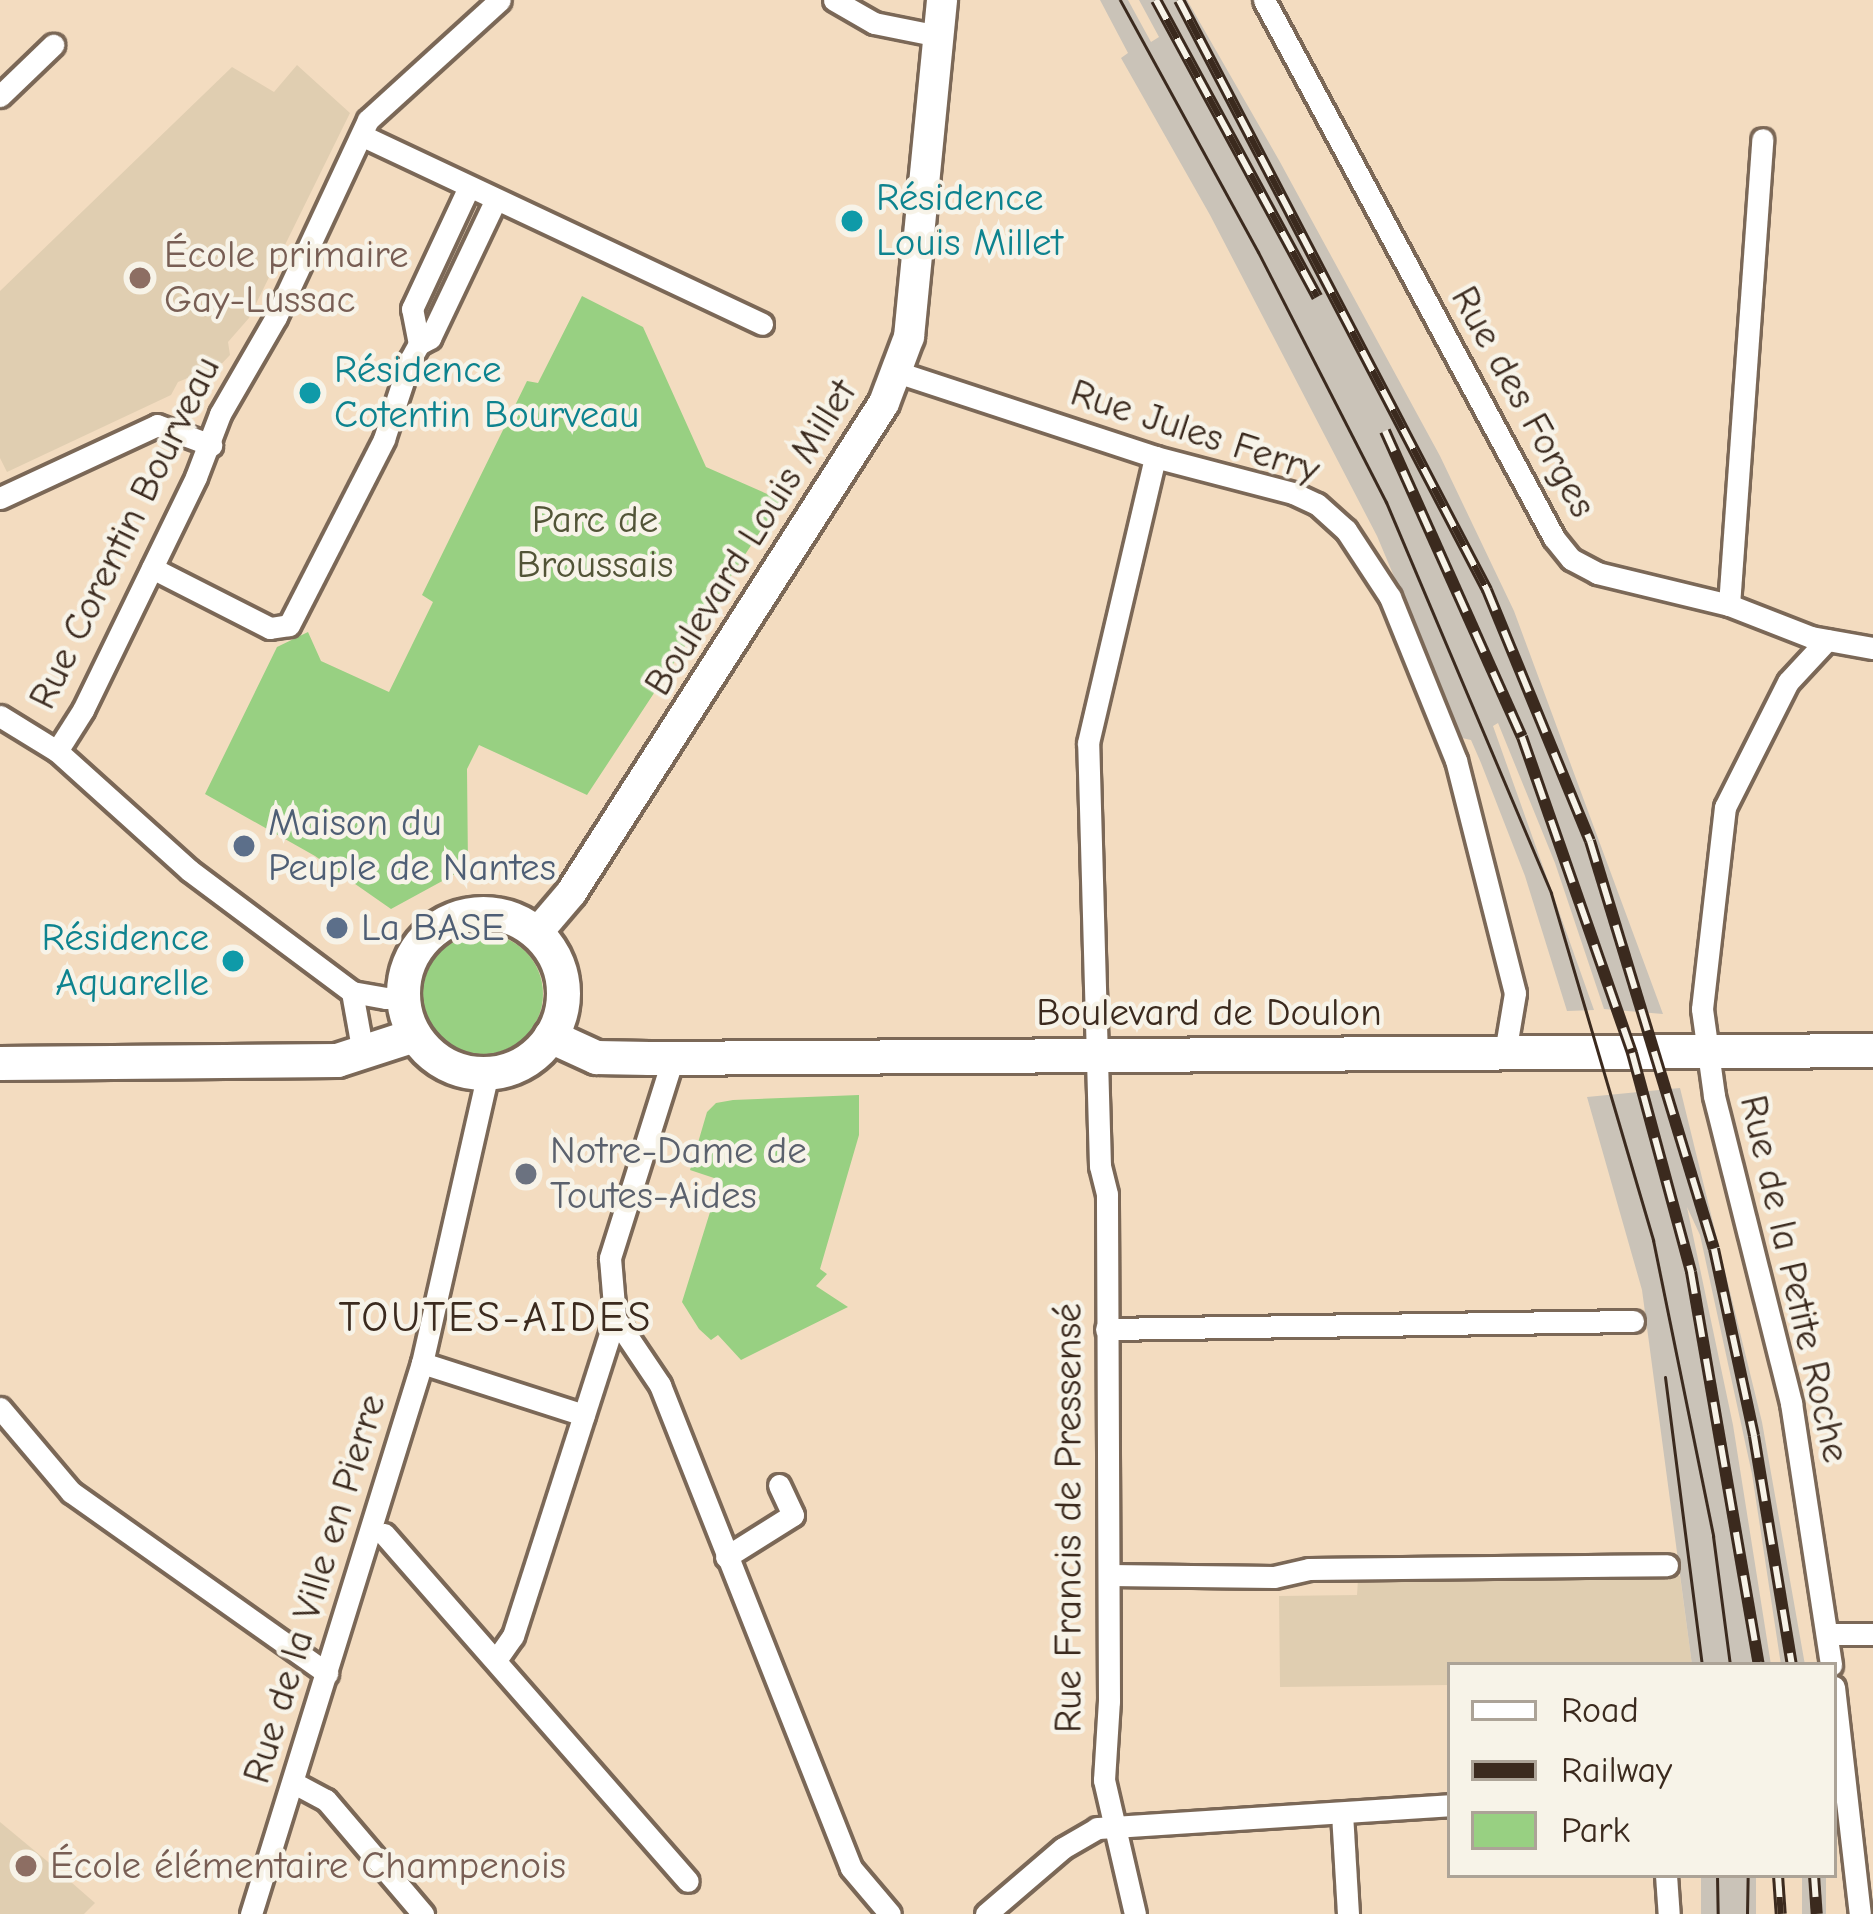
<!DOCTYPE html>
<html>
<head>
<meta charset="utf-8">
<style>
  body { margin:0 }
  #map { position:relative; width:1873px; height:1914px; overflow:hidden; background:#f3dcc0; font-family:"Comic Neue",sans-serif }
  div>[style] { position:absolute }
  .built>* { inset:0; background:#e0ceb1 }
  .industrial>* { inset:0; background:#cac3b8; transform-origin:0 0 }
  .green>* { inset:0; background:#98d082 }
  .round { border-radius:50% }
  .roads { filter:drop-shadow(3px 0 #7b6857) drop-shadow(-3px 0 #7b6857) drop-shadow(0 3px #7b6857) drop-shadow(0 -3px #7b6857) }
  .street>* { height:21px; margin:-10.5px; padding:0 10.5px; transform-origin:10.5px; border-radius:10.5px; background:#fff }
  .secondary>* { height:30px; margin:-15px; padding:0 15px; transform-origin:15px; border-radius:15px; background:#fff }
  .primary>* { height:33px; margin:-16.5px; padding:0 16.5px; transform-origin:16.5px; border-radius:16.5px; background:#fff }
  .primary>.ring { margin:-16.5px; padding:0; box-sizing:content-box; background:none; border:33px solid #fff; border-radius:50% }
  .tram>* { height:3px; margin:-1.5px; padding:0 1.5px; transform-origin:1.5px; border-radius:1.5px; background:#3b2a1e }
  .rail>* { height:12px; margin-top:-6px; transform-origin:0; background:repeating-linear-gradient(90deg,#f7f3e8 0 22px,#3b2a1e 0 44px); box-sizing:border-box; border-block:3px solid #3b2a1e }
  .dots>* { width:33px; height:33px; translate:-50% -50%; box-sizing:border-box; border:6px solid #f7f3e8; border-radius:50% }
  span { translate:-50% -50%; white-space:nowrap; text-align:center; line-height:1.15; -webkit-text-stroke:9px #f7f3e8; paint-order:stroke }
  .culture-label { font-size:39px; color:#0d838f }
  .left { translate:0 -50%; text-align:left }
  .right { translate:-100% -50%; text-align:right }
  .education-label { font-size:39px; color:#785e54 }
  .street-label { font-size:39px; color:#3b2a1e }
  .park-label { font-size:39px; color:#525437 }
  .service-label { font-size:39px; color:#4e5e75 }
  .worship-label { font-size:39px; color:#5b616d }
  .neighbourhood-label { font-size:42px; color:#3b2a1e; letter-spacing:3px }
  .legend { position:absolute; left:1447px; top:1662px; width:390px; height:216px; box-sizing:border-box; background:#f7f3e8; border:3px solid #aca397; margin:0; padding:15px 21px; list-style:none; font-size:36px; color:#3b2a1e }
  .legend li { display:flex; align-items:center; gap:24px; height:60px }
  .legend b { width:60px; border:3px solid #aca397 }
</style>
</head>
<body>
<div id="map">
  <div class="built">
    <div style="clip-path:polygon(297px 65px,350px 113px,249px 318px,228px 342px,230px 355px,209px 377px,200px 373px,178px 382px,171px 395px,7px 472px,0 458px,0 291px,232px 67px,274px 92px)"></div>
    <div style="clip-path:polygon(1680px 1576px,1692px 1665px,1450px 1665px,1450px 1685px,1280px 1687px,1279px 1596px,1357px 1595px,1358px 1579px)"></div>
    <div style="clip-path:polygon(0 1822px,47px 1861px,95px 1903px,84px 1914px,0 1914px)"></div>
  </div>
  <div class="industrial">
    <div style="clip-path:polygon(1100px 0,1128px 0,1151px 42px,1159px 37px,1139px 0,1187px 0,1280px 162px,1440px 456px,1514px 611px,1663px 1014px,1604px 1009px,1555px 863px,1498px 723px,1493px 726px,1594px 1010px,1567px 1011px,1525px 876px,1481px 763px,1471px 740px,1462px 738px,1377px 536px,1210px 215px,1121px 58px,1128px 53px)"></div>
    <div style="clip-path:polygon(1680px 1088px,1762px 1422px,1805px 1665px,1781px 1665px,1752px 1474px,1700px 1235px,1687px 1207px,1733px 1425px,1771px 1665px,1692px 1665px,1642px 1290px,1587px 1097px)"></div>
    <div style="left:1701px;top:1875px;width:55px;height:39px"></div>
    <div style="left:1802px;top:1875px;width:24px;height:39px"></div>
  </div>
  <div class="green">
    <div style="clip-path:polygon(582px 296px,643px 327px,706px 467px,781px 500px,587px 795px,479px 745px,467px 769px,468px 867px,391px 909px,315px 856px,205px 794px,277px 647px,308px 632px,321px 661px,389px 692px,433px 602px,422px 595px,527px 381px,538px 383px)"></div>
    <div class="round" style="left:423px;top:934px;width:120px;height:120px"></div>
    <div style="clip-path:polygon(859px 1095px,859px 1135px,820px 1269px,827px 1274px,816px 1286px,848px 1307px,741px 1360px,718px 1335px,711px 1340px,699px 1329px,682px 1302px,720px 1180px,690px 1170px,707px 1112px,716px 1103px,733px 1100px)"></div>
  </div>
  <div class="roads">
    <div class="street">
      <div style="left:834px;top:0;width:46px;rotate:29.9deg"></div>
      <div style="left:874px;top:23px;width:66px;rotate:11.3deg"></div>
      <div style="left:1264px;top:0;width:611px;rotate:61.67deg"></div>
      <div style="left:1554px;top:538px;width:27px;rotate:51deg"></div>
      <div style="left:1571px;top:559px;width:30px;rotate:28deg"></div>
      <div style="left:1597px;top:573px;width:136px;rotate:13.6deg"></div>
      <div style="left:1729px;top:605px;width:88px;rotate:21.3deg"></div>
      <div style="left:1811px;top:637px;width:63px;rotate:10.1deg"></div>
      <div style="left:0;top:96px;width:74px;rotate:-43.9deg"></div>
      <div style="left:363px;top:136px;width:441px;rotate:25.2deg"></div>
      <div style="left:419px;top:344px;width:36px;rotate:-101deg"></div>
      <div style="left:412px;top:309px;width:132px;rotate:-65deg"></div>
      <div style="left:897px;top:372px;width:272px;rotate:18.2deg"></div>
      <div style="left:1155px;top:457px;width:143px;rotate:14.6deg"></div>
      <div style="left:1293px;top:493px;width:26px;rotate:25deg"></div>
      <div style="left:1317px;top:504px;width:39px;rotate:42deg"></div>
      <div style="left:1346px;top:530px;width:80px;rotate:56.7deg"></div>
      <div style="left:1390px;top:597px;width:176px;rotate:68deg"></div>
      <div style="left:1456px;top:760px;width:240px;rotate:75.8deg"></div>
      <div style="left:1515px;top:993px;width:61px;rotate:99.5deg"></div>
      <div style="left:0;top:498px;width:173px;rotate:-24.9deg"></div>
      <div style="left:157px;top:425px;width:58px;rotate:20.3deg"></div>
      <div style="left:152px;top:568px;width:132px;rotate:27deg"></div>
      <div style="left:270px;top:628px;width:19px;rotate:-9deg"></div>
      <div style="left:289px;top:625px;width:209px;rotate:-62.9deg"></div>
      <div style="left:384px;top:439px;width:83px;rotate:-71.8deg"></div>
      <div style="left:410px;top:360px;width:18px;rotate:-61deg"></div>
      <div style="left:419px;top:344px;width:13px;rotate:-29deg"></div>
      <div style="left:430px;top:338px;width:152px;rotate:-64.6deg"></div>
      <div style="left:1729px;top:605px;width:467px;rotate:-85.9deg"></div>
      <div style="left:1827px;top:640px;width:57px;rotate:132.9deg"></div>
      <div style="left:1788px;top:682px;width:140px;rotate:116.7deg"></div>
      <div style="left:1725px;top:807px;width:203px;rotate:96.5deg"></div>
      <div style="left:1702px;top:1009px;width:88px;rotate:82.1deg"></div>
      <div style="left:1714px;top:1096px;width:317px;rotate:75.9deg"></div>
      <div style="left:1791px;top:1403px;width:265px;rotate:81.3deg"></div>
      <div style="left:0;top:716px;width:67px;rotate:31.6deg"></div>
      <div style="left:57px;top:751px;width:178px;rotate:42deg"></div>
      <div style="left:189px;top:870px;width:204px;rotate:36.8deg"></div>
      <div style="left:352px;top:992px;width:35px;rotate:10deg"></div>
      <div style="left:386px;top:998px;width:17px;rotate:-10deg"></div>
      <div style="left:57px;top:751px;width:49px;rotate:-57.6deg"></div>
      <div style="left:83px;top:710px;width:259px;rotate:-64.1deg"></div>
      <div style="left:196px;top:477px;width:67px;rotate:-69.1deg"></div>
      <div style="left:220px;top:414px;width:112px;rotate:-60deg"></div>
      <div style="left:276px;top:317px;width:217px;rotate:-65deg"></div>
      <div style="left:368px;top:120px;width:178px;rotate:-42.3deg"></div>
      <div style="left:352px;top:992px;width:62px;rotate:79.8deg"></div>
      <div style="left:673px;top:1058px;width:210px;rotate:107.5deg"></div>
      <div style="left:610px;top:1258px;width:60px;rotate:85.2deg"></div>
      <div style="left:615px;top:1318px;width:81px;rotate:56.1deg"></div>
      <div style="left:660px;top:1385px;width:519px;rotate:68.42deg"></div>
      <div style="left:851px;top:1868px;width:60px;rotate:49.7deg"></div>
      <div style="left:1106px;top:1329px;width:527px;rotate:-0.87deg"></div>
      <div style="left:422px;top:1363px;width:170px;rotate:17.8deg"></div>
      <div style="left:0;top:1408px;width:110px;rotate:49.8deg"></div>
      <div style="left:71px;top:1492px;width:314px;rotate:35.3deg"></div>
      <div style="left:384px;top:1534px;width:461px;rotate:48.8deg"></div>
      <div style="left:726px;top:1557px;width:79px;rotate:-32.1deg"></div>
      <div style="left:793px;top:1515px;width:33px;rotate:-115deg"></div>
      <div style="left:1109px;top:1575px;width:165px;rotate:0.7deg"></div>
      <div style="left:1274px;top:1577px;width:36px;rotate:-13deg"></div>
      <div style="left:1309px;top:1569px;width:358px;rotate:-0.6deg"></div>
      <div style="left:1827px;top:1634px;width:46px"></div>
      <div style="left:496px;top:1660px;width:29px;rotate:-55deg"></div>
      <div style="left:513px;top:1636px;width:334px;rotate:-72.2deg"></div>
      <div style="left:1834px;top:1687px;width:228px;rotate:83.5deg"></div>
      <div style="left:294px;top:1783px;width:36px;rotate:28deg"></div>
      <div style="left:326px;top:1800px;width:150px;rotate:49.6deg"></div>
      <div style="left:1342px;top:1813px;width:101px;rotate:86.6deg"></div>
      <div style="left:1666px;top:1875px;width:39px;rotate:86deg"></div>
      <div style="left:251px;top:1914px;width:577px;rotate:-72.76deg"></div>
      <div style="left:422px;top:1363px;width:297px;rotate:-77.2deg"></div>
      <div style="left:986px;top:1914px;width:101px;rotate:-40.6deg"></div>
      <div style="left:1063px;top:1848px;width:39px;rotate:-30deg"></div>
      <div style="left:1097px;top:1828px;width:354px;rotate:-3.7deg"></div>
      <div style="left:1135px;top:1914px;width:138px;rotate:-103deg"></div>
      <div style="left:1104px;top:1780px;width:79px;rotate:-86.4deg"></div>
      <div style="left:1109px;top:1701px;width:507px;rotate:-90.23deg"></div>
      <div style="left:1107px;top:1194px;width:29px;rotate:-104deg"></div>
      <div style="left:1100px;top:1166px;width:423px;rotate:-91.6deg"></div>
      <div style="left:1088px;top:743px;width:294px;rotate:-76.8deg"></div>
    </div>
    <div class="secondary">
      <div style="left:536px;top:934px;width:54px;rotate:-49.5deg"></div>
      <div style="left:571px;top:893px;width:581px;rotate:-57.43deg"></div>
      <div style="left:884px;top:403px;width:71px;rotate:-69.3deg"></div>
      <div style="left:909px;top:337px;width:339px;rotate:-84.4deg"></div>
    </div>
    <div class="primary">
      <div class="ring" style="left:403px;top:913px;width:127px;height:127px"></div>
      <div style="left:550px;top:1036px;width:51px;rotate:24.5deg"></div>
      <div style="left:596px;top:1057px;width:53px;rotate:1.1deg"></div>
      <div style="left:649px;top:1058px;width:1224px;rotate:-0.37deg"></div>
      <div style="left:0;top:1063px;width:337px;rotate:-0.5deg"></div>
      <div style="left:337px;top:1060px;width:81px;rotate:-18deg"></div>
    </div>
  </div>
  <div class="tram">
    <div style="left:1120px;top:0;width:287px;rotate:61.3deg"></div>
    <div style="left:1258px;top:252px;width:281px;rotate:62.9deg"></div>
    <div style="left:1386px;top:502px;width:424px;rotate:67.1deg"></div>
    <div style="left:1551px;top:893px;width:362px;rotate:73.6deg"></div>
    <div style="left:1653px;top:1240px;width:302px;rotate:78.5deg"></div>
    <div style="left:1713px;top:1536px;width:130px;rotate:82.5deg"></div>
    <div style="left:1665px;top:1377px;width:290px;rotate:82.7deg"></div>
    <div style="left:1717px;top:1875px;width:39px;rotate:89deg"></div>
    <div style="left:1747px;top:1914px;width:39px;rotate:-89deg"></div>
  </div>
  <div class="rail">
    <div style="left:1156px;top:0;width:338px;rotate:61.5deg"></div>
    <div style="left:1179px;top:0;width:666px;rotate:62.43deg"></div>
    <div style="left:1487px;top:590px;width:271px;rotate:67.7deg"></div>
    <div style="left:1590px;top:841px;width:426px;rotate:73.1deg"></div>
    <div style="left:1714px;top:1249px;width:191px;rotate:77.9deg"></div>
    <div style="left:1754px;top:1436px;width:232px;rotate:80.6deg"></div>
    <div style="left:1385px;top:431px;width:335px;rotate:65.9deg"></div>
    <div style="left:1522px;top:737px;width:335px;rotate:70.8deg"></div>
    <div style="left:1632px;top:1053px;width:227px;rotate:74.9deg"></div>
    <div style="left:1691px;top:1272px;width:399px;rotate:80.2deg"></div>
    <div style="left:1778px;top:1875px;width:39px;rotate:86deg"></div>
    <div style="left:1814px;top:1875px;width:39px;rotate:86deg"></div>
  </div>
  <div class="dots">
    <div style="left:852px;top:221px;background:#0f9aa8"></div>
    <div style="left:140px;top:278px;background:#8d6e63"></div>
    <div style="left:310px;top:393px;background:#0f9aa8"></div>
    <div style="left:244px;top:846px;background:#5c6f8a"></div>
    <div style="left:337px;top:928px;background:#5c6f8a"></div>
    <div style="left:233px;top:961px;background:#0f9aa8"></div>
    <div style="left:526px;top:1174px;background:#6b7280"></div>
    <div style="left:26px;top:1866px;background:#8d6e63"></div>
  </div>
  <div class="culture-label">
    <span class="left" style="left:876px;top:221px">Résidence<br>Louis Millet</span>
    <span class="left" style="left:334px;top:393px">Résidence<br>Cotentin Bourveau</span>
    <span class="right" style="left:209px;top:961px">Résidence<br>Aquarelle</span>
  </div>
  <div class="education-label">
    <span class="left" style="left:164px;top:278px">École primaire<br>Gay-Lussac</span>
    <span class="left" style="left:50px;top:1866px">École élémentaire Champenois</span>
  </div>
  <div class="street-label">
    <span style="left:1523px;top:402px;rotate:61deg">Rue des Forges</span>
    <span style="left:1195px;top:432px;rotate:18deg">Rue Jules Ferry</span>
    <span style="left:125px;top:533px;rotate:-64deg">Rue Corentin Bourveau</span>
    <span style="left:751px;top:538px;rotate:-58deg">Boulevard Louis Millet</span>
    <span style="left:1209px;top:1013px">Boulevard de Doulon</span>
    <span style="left:1794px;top:1279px;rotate:77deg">Rue de la Petite Roche</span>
    <span style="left:1069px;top:1518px;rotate:-90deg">Rue Francis de Pressensé</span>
    <span style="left:315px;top:1589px;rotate:-73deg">Rue de la Ville en Pierre</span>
  </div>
  <div class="park-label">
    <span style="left:595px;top:543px">Parc de<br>Broussais</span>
  </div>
  <div class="service-label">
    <span class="left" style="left:268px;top:846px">Maison du<br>Peuple de Nantes</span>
    <span class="left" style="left:361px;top:928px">La BASE</span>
  </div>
  <div class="worship-label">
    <span class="left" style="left:550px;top:1174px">Notre-Dame de<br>Toutes-Aides</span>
  </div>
  <div class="neighbourhood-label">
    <span style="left:496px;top:1318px">TOUTES-AIDES</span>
  </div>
  <ul class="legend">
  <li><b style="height:15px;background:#fff"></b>Road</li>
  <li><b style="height:15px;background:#3b2a1e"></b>Railway</li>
  <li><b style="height:33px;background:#98d082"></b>Park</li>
  </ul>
</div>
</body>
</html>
